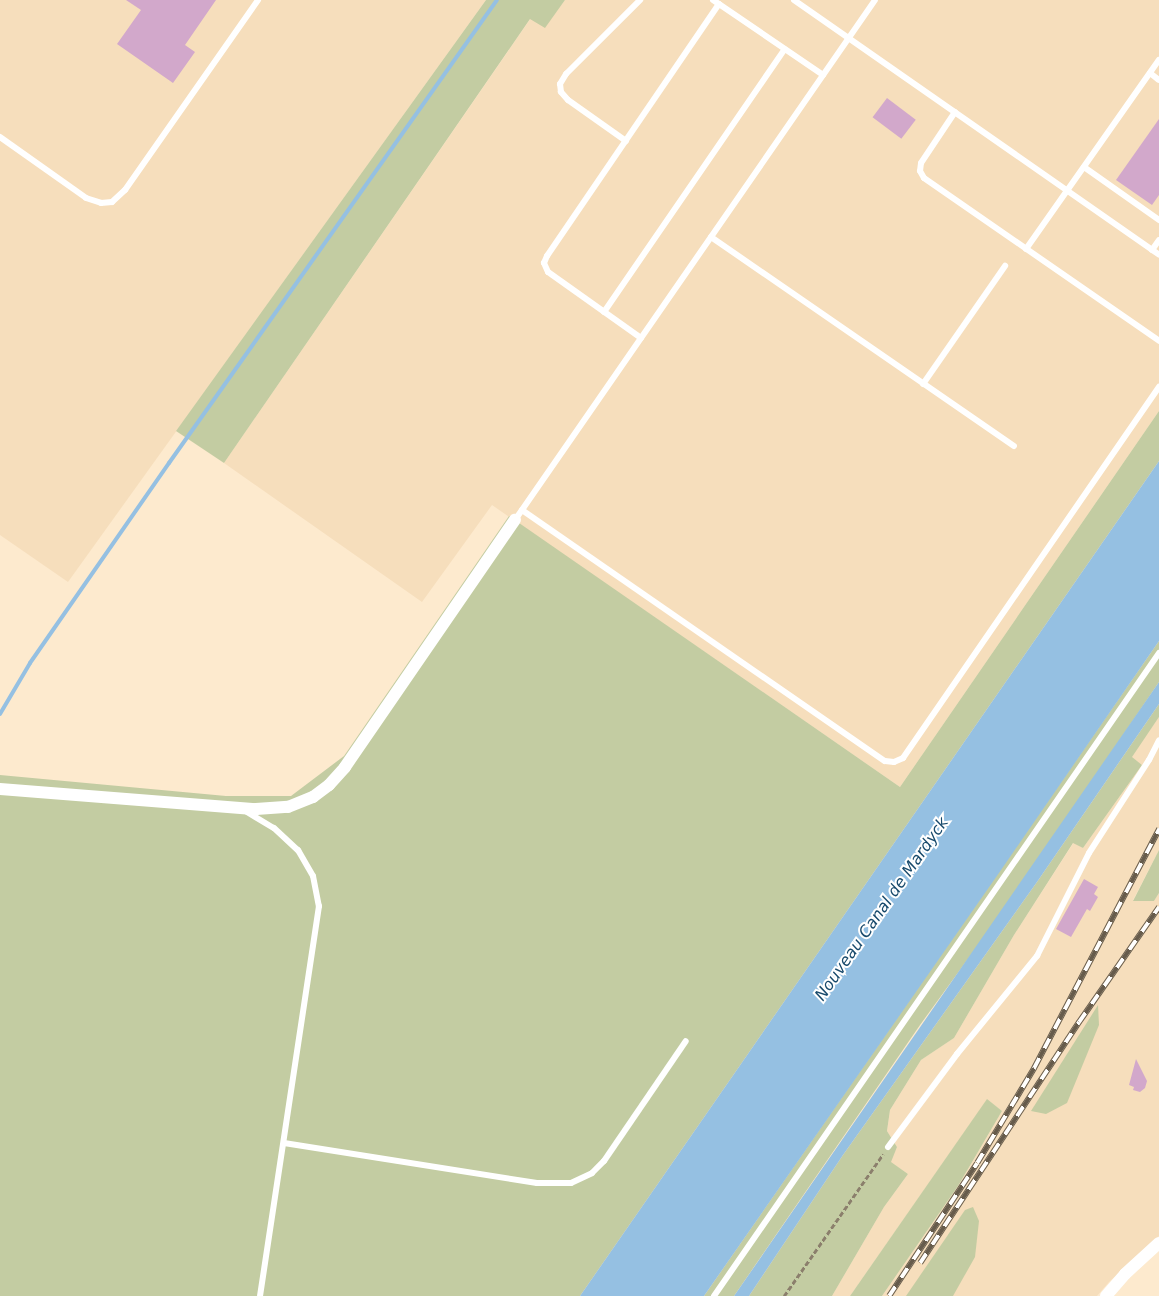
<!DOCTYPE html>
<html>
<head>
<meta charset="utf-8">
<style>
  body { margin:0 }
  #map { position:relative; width:1159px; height:1296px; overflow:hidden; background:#fdeace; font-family:"DejaVu Sans",sans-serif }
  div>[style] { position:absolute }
  .built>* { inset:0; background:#f6debc }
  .green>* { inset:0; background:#c3cca2 }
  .water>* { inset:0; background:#95c0e2 }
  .stream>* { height:4px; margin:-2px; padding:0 2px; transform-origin:2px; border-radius:2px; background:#95c0e2 }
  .building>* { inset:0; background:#d2a8cb; transform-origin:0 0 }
  .path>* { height:2.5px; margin-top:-1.25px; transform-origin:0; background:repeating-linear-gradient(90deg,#8b7f6c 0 5px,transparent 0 7.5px) }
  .lane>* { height:6px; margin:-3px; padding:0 3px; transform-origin:3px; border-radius:3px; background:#fff }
  .street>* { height:12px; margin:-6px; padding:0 6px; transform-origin:6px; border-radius:6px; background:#fff }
  .rail>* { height:5.5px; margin-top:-2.75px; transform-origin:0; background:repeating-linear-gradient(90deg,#fff 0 11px,#675c4c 0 22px); box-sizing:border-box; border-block:1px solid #675c4c }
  span { translate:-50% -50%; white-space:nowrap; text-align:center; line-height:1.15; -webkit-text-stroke:4px #fff; paint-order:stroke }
  .water-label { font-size:16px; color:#184a6c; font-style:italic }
</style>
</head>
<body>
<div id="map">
  <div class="built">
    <div style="clip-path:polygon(0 0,486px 0,68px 582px,0 535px)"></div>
    <div style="clip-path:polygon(565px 0,1159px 0,1159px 411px,900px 787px,492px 505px,422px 602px,224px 463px,531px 18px,545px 27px)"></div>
    <div style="clip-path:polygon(1159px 717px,1159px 850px,1133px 900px,1154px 901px,1159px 893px,1159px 1236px,1109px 1282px,1097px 1296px,882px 1296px,958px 1186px,1002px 1111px,987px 1100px,850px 1296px,832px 1296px,884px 1207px,908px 1174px,890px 1162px,897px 1147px,887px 1131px,890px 1110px,921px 1060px,954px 1038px,1014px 935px,1074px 842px,1083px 848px,1142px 765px,1131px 757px)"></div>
  </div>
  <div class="green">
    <div style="clip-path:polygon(486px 0,565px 0,545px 28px,530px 19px,224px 463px,176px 431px)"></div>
    <div style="clip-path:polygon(1159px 411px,1159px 461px,580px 1296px,0 1296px,0 775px,226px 796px,291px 796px,344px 756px,509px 516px,900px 787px)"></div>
    <div style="clip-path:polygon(1159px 641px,1159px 682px,1015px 894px,920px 1025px,734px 1296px,704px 1296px)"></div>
    <div style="clip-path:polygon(1159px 704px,1159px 717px,1132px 757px,1142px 765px,1083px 848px,1073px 843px,1014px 935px,954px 1038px,921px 1060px,890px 1110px,887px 1131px,897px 1147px,891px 1162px,908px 1174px,884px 1207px,832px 1296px,749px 1296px,843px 1155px,1037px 882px)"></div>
    <div style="clip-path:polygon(1159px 850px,1159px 893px,1154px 901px,1133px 901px)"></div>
    <div style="clip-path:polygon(1098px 1005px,1099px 1025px,1067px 1103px,1046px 1114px,1031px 1111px)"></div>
    <div style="clip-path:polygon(987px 1099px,1002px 1111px,958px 1186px,882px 1296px,850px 1296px)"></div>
    <div style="clip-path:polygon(973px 1207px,979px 1221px,975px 1257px,953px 1296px,906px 1296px,965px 1210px)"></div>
  </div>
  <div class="water">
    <div style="clip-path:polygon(1159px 461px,1159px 641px,1001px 870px,704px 1296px,580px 1296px)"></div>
    <div style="clip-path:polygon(1159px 682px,1159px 704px,1037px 882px,843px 1155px,749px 1296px,734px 1296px)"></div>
  </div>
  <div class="stream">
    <div style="left:0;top:714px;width:59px;rotate:-59.5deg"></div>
    <div style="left:30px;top:663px;width:244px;rotate:-55.2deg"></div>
    <div style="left:169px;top:463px;width:567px;rotate:-54.69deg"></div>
  </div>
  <div class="building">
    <div style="clip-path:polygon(126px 0,216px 0,185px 45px,195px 52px,173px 83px,117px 44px,141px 10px)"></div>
    <div style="left:887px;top:98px;width:36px;height:24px;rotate:37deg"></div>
    <div style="clip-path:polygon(1159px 119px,1159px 195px,1152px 205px,1116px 180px)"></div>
    <div style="clip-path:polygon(1084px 879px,1098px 887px,1094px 894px,1098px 897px,1090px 911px,1087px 909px,1071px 937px,1056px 929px)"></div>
    <div style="clip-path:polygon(1136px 1059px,1147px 1081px,1145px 1088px,1140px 1092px,1133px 1090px,1134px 1087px,1129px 1085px)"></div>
  </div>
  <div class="path">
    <div style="left:784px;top:1296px;width:173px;rotate:-55.1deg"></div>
  </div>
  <div class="lane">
    <div style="left:713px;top:0;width:7px;rotate:34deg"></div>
    <div style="left:794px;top:0;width:445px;rotate:34.9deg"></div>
    <div style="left:1150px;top:73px;width:11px;rotate:38deg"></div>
    <div style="left:955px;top:112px;width:61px;rotate:123.7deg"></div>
    <div style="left:921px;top:163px;width:8px;rotate:97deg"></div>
    <div style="left:920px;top:171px;width:8px;rotate:60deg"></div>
    <div style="left:924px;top:178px;width:286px;rotate:34.7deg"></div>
    <div style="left:0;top:137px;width:105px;rotate:35.3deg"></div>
    <div style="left:86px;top:198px;width:16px;rotate:18deg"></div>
    <div style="left:101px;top:203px;width:11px;rotate:-5deg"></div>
    <div style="left:112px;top:202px;width:18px;rotate:-43deg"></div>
    <div style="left:125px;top:190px;width:232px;rotate:-55deg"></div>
    <div style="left:626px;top:141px;width:71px;rotate:-144.7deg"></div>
    <div style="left:568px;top:100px;width:11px;rotate:-131deg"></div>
    <div style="left:561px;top:92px;width:8px;rotate:-97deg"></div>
    <div style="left:560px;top:84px;width:12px;rotate:-59deg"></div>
    <div style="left:566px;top:74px;width:105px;rotate:-45deg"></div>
    <div style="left:1084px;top:167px;width:92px;rotate:35.2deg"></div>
    <div style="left:711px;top:237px;width:368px;rotate:34.6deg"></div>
    <div style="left:1026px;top:249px;width:231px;rotate:-54.9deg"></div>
    <div style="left:1152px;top:250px;width:12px;rotate:-55deg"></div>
    <div style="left:604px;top:312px;width:319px;rotate:-55.5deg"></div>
    <div style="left:641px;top:338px;width:114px;rotate:-144.6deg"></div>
    <div style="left:548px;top:272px;width:10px;rotate:-114deg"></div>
    <div style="left:544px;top:263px;width:8px;rotate:-67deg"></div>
    <div style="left:547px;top:256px;width:305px;rotate:-55.7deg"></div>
    <div style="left:719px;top:4px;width:126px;rotate:34.3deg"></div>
    <div style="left:923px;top:384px;width:144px;rotate:-55.2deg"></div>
    <div style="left:522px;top:510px;width:441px;rotate:34.7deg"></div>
    <div style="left:885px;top:761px;width:9px;rotate:6deg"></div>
    <div style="left:894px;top:762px;width:10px;rotate:-24deg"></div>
    <div style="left:903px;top:758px;width:451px;rotate:-55.4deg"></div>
    <div style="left:515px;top:520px;width:632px;rotate:-55.3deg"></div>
    <div style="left:247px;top:812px;width:31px;rotate:31deg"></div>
    <div style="left:274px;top:828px;width:33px;rotate:43deg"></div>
    <div style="left:298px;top:850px;width:30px;rotate:60deg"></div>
    <div style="left:313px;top:876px;width:31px;rotate:79deg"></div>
    <div style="left:319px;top:906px;width:394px;rotate:98.6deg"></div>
    <div style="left:284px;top:1143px;width:256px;rotate:9deg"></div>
    <div style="left:537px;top:1183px;width:34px"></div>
    <div style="left:571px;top:1183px;width:23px;rotate:-25deg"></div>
    <div style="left:592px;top:1173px;width:17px;rotate:-45deg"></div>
    <div style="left:604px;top:1161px;width:145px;rotate:-55.7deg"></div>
    <div style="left:888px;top:1147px;width:116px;rotate:-53.4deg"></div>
    <div style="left:957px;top:1054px;width:127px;rotate:-50.8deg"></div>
    <div style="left:1037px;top:956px;width:115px;rotate:-63.2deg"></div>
    <div style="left:1089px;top:853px;width:111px;rotate:-57.2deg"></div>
    <div style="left:1149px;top:760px;width:22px;rotate:-63deg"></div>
    <div style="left:714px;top:1296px;width:782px;rotate:-55.31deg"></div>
  </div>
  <div class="street">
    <div style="left:0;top:789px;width:257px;rotate:4.5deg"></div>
    <div style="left:256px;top:809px;width:32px;rotate:-4deg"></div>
    <div style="left:288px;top:807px;width:27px;rotate:-22deg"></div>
    <div style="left:313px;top:797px;width:20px;rotate:-37deg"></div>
    <div style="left:329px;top:785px;width:24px;rotate:-48deg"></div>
    <div style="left:345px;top:767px;width:300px;rotate:-55.5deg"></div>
    <div style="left:1106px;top:1296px;width:29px;rotate:-49deg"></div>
    <div style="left:1125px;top:1274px;width:46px;rotate:-42.4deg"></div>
  </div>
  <div class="rail">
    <div style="left:920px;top:1263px;width:289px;rotate:-56.6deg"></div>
    <div style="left:1079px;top:1022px;width:140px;rotate:-55.2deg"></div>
    <div style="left:889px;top:1296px;width:159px;rotate:-56.5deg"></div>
    <div style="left:977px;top:1163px;width:111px;rotate:-59deg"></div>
    <div style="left:1034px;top:1068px;width:270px;rotate:-62.4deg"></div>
  </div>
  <div class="water-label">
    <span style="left:882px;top:909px;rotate:-55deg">Nouveau Canal de Mardyck</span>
  </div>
</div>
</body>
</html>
